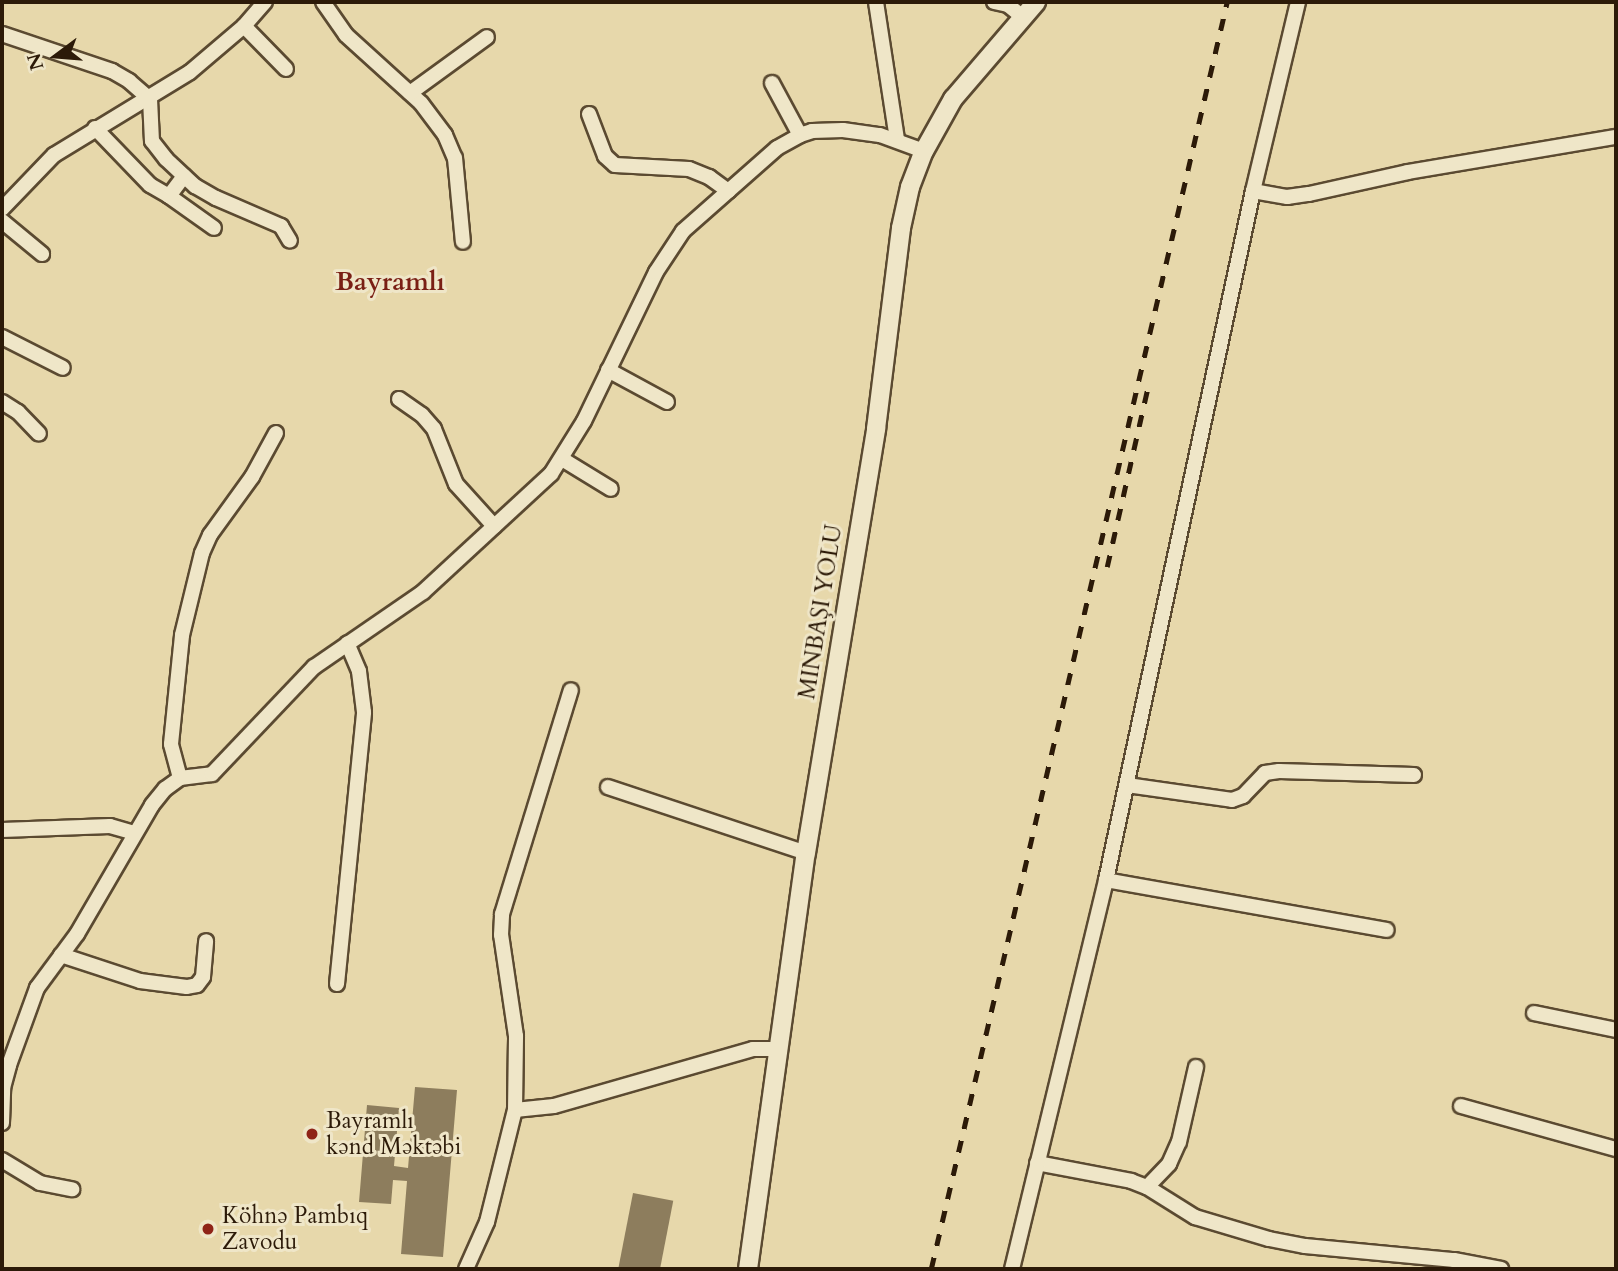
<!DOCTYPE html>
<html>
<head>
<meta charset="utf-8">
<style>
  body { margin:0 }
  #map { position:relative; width:1618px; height:1271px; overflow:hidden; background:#e7d8ab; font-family:Cardo,serif }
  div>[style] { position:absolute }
  .building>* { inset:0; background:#8d7d5d; transform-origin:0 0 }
  .roads { filter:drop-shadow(2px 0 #5b4a31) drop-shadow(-2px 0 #5b4a31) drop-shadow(0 2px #5b4a31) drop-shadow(0 -2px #5b4a31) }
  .minor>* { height:14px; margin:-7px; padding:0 7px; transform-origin:7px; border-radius:7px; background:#efe6c8 }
  .tertiary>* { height:18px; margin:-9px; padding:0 9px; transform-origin:9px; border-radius:9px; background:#efe6c8 }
  .rail>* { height:4.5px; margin-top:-2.25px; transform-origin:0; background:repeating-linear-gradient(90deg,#2c1a08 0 12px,transparent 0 24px) }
  .dots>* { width:19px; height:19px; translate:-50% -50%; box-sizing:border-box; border:4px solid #efe6c8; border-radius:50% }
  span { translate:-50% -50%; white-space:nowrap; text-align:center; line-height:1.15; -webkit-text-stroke:6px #efe6c8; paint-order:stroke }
  .street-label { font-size:23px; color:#2c1a08 }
  .poi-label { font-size:23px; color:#2c1a08 }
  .left { translate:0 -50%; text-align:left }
  .quarter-label { font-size:26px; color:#7a1f14; font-weight:700 }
  .frame { position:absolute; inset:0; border:4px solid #2c1a08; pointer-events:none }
  .north { position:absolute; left:21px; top:21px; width:70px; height:70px; -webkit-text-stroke:5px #efe6c8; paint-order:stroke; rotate:254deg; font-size:19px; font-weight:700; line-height:28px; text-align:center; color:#2c1a08 }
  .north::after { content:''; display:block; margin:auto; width:24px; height:32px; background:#2c1a08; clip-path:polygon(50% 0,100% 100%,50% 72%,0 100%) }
</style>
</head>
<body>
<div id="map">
  <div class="building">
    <div style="clip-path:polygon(415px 1087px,457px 1090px,443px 1257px,401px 1254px,407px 1181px,393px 1180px,391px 1204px,359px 1202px,367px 1105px,399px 1108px,394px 1166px,408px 1168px)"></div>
    <div style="left:633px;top:1193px;width:41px;height:77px;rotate:11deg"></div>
  </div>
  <div class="roads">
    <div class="minor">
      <div style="left:323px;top:2px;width:40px;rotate:55.1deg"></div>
      <div style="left:346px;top:35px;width:101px;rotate:42.2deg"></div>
      <div style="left:421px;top:103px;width:40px;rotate:53deg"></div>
      <div style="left:445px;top:135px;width:25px;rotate:67deg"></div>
      <div style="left:455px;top:158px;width:84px;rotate:84.6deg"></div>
      <div style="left:876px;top:2px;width:140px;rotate:81.3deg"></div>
      <div style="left:994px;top:2px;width:14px;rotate:12deg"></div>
      <div style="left:1008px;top:5px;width:19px;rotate:39deg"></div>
      <div style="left:244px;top:26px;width:60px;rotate:45.7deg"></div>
      <div style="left:2px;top:34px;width:116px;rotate:18.6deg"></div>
      <div style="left:112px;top:71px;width:20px;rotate:30deg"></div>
      <div style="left:129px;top:81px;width:28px;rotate:41deg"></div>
      <div style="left:150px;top:99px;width:42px;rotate:87.3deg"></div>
      <div style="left:152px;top:141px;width:23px;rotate:52deg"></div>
      <div style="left:166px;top:159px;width:40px;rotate:43deg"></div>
      <div style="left:195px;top:186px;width:24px;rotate:30deg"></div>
      <div style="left:216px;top:198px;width:71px;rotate:23.3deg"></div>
      <div style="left:281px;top:226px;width:17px;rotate:59deg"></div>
      <div style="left:772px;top:83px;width:59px;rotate:61.7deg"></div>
      <div style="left:410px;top:93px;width:95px;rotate:-36deg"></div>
      <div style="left:589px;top:114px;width:45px;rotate:69.1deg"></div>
      <div style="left:605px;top:156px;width:13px;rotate:42deg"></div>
      <div style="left:615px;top:165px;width:74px;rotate:3.1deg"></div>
      <div style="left:689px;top:169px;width:22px;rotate:22deg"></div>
      <div style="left:709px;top:177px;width:24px;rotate:36deg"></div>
      <div style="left:95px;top:128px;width:79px;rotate:46deg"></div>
      <div style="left:150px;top:185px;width:22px;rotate:30deg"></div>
      <div style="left:169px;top:196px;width:25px;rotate:-53deg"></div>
      <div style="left:1253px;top:191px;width:35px;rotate:10deg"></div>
      <div style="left:1287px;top:197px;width:22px;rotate:-8deg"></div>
      <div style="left:1309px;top:194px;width:101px;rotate:-12.5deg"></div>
      <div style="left:1408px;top:172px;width:211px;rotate:-9.6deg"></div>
      <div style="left:169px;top:196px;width:55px;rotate:35.4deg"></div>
      <div style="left:2px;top:209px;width:75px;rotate:-46.1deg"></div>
      <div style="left:54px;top:155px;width:159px;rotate:-31.4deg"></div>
      <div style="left:190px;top:72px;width:71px;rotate:-40.4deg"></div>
      <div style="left:244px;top:26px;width:32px;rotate:-49deg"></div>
      <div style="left:2px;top:221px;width:52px;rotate:39.5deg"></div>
      <div style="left:2px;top:337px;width:68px;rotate:26.9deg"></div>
      <div style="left:608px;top:370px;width:67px;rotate:28.5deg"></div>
      <div style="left:399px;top:399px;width:28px;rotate:35deg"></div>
      <div style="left:422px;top:415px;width:18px;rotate:49deg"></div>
      <div style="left:434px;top:429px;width:59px;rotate:68.2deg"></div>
      <div style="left:456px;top:484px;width:57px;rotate:47.9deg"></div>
      <div style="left:2px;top:402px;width:19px;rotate:32deg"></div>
      <div style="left:18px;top:412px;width:30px;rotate:46deg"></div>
      <div style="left:562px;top:459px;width:57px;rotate:31.5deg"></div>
      <div style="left:180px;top:778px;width:35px;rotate:-105deg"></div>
      <div style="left:171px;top:744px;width:110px;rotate:-84.2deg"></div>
      <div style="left:182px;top:635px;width:84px;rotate:-76.3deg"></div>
      <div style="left:202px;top:553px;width:20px;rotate:-66deg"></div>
      <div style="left:210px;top:535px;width:72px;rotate:-54.1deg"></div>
      <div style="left:252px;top:477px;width:50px;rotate:-61.4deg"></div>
      <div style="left:1127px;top:785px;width:106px;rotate:8.1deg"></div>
      <div style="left:1232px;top:800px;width:12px;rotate:-20deg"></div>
      <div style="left:1243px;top:796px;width:32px;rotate:-46deg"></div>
      <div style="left:1265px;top:773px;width:14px;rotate:-8deg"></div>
      <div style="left:1279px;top:771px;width:135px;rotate:1.7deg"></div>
      <div style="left:608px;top:787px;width:209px;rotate:18.4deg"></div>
      <div style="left:2px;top:830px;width:108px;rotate:-2.1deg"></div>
      <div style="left:110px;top:826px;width:25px;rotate:16deg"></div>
      <div style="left:1106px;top:880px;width:285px;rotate:10.1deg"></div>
      <div style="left:61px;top:955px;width:83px;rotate:18.2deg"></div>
      <div style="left:140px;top:981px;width:47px;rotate:7.3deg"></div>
      <div style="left:187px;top:987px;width:10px;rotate:-11deg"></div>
      <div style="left:197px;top:985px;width:10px;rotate:-53deg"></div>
      <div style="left:203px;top:977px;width:36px;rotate:-85deg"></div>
      <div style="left:337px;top:984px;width:273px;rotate:-84.3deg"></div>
      <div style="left:364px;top:712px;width:41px;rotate:-97deg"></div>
      <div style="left:359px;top:671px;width:30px;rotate:-113deg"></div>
      <div style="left:1534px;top:1013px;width:84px;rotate:11.7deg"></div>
      <div style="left:1461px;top:1106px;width:161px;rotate:15.5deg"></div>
      <div style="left:515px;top:1110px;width:39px;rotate:-6deg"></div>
      <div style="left:554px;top:1106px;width:207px;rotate:-16deg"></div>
      <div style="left:753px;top:1049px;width:26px"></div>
      <div style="left:2px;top:1123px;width:35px;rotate:-88deg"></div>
      <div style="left:3px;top:1088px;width:24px;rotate:-75deg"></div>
      <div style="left:9px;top:1065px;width:82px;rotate:-70deg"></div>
      <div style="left:37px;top:988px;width:67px;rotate:-53.5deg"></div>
      <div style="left:77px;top:934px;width:149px;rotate:-59.8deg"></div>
      <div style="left:152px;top:805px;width:21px;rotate:-51deg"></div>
      <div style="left:165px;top:789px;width:19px;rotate:-36deg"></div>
      <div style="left:180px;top:778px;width:32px;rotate:-7deg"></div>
      <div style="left:212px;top:774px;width:148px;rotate:-46.4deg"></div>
      <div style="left:314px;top:667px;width:132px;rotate:-34.5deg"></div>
      <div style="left:423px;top:592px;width:174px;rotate:-42.7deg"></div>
      <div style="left:551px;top:474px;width:62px;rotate:-58.1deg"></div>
      <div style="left:584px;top:421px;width:165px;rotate:-64.2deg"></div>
      <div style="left:656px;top:272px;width:49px;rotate:-56.6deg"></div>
      <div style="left:683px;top:231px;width:125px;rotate:-41.4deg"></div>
      <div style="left:777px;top:148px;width:26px;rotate:-29deg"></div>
      <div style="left:800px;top:135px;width:13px;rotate:-18deg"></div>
      <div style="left:812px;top:131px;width:31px;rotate:-2deg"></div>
      <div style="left:843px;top:130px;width:37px;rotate:8deg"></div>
      <div style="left:880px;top:135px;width:47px;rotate:20deg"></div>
      <div style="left:2px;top:1160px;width:44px;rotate:31.2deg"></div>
      <div style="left:40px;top:1183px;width:33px;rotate:11deg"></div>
      <div style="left:1037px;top:1163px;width:96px;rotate:10.8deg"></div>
      <div style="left:1131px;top:1181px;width:17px;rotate:21deg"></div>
      <div style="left:1147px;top:1187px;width:57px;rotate:32deg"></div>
      <div style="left:1195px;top:1217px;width:77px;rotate:16.6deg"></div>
      <div style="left:1269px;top:1239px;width:37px;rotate:11deg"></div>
      <div style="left:1305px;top:1246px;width:150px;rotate:5.4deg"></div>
      <div style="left:1454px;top:1260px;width:48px;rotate:10.8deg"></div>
      <div style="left:1147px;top:1187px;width:32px;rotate:-46deg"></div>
      <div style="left:1169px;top:1164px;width:24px;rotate:-66deg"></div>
      <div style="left:1179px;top:1142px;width:77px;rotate:-77.2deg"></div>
      <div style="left:466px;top:1269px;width:51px;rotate:-65.9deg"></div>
      <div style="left:487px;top:1222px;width:115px;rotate:-76deg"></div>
      <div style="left:515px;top:1110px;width:74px;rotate:-89.2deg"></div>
      <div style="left:516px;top:1036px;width:102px;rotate:-98.4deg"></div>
      <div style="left:501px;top:935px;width:21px;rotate:-87deg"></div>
      <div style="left:502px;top:914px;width:234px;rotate:-72.9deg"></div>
      <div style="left:1012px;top:1269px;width:400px;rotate:-76.4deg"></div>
      <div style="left:1106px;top:880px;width:705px;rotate:-77.96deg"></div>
      <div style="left:1253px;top:191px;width:194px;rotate:-76.6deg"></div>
    </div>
    <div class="tertiary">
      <div style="left:748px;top:1269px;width:420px;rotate:-82.1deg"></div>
      <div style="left:806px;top:853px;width:430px;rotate:-80.6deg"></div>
      <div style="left:876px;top:429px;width:203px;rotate:-82.9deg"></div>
      <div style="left:901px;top:228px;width:42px;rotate:-77.6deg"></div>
      <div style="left:910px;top:187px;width:39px;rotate:-69deg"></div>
      <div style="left:924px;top:151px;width:60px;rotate:-60.9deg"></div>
      <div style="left:953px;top:99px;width:128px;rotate:-49.4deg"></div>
    </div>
  </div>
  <div class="rail">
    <div style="left:1107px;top:567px;width:185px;rotate:-77.2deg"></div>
    <div style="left:931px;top:1269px;width:1301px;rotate:-76.85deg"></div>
  </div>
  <div class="dots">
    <div style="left:312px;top:1134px;background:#8f2418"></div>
    <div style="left:208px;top:1229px;background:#8f2418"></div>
  </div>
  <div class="street-label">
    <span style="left:821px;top:612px;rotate:-81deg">MINBAŞI YOLU</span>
  </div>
  <div class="poi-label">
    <span class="left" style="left:326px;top:1134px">Bayramlı<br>kənd Məktəbi</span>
    <span class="left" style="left:222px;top:1229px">Köhnə Pambıq<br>Zavodu</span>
  </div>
  <div class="quarter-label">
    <span style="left:390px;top:282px">Bayramlı</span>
  </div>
  <div class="frame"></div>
  <div class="north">N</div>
</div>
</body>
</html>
